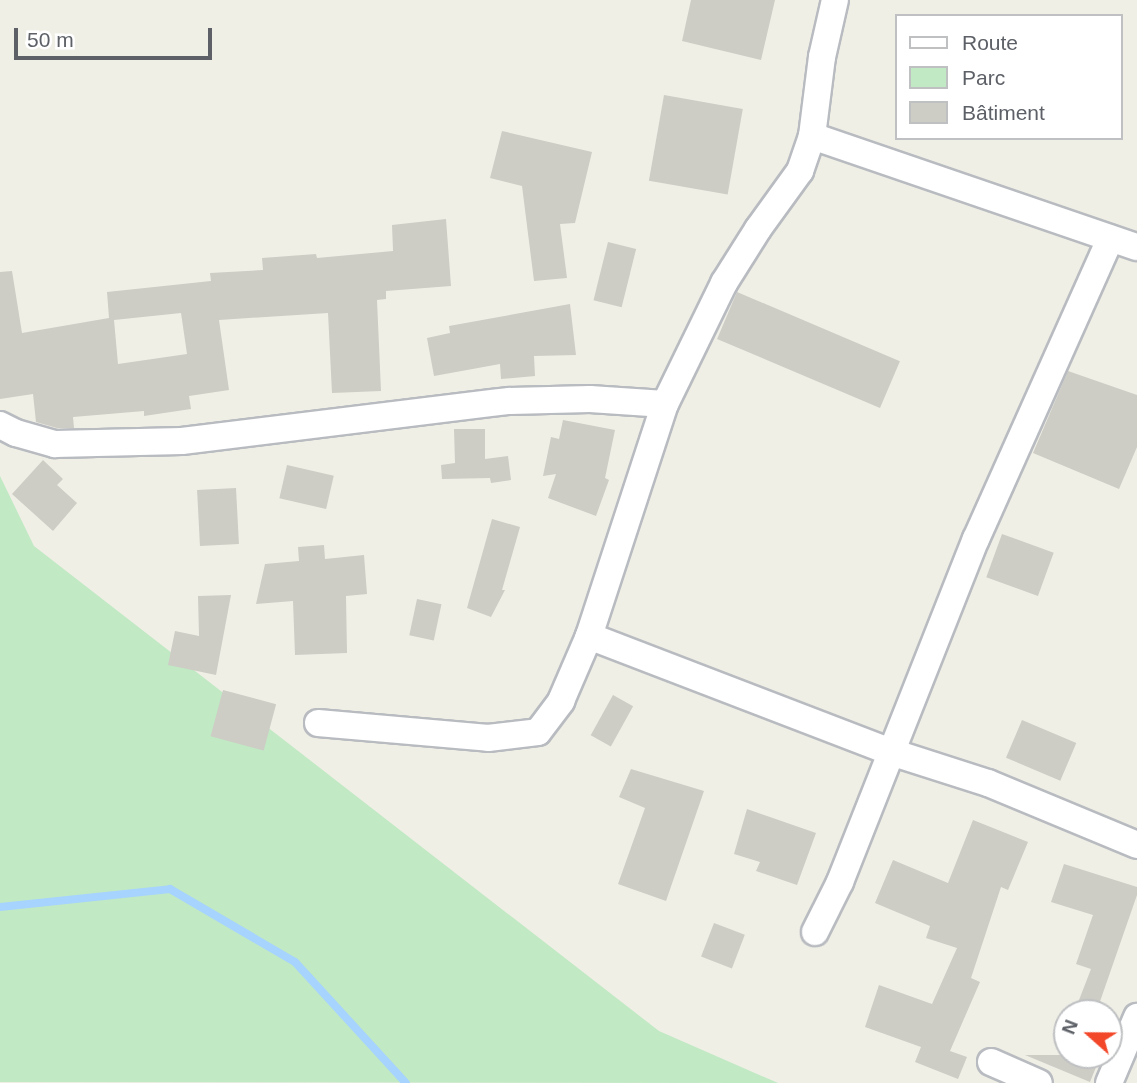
<!DOCTYPE html>
<html>
<head>
<meta charset="utf-8">
<style>
  body { margin:0 }
  #map { position:relative; width:1137px; height:1083px; overflow:hidden; background:#f0efe6; font-family:Helvetica,sans-serif }
  div>[style] { position:absolute }
  .green>* { inset:0; background:#c1e9c4 }
  .stream>* { height:8px; margin:-4px; padding:0 4px; transform-origin:4px; border-radius:4px; background:#a7d3ff }
  .building>* { inset:0; background:#cdccc5; transform-origin:0 0 }
  .roads { filter:drop-shadow(2px 0 #b8bbc0) drop-shadow(-2px 0 #b8bbc0) drop-shadow(0 2px #b8bbc0) drop-shadow(0 -2px #b8bbc0) }
  .street>* { height:26px; margin:-13px; padding:0 13px; transform-origin:13px; border-radius:13px; background:#fff }
  span { translate:-50% -50%; white-space:nowrap; text-align:center; line-height:1.15; -webkit-text-stroke:5px #fff; paint-order:stroke }
  .legend { position:absolute; left:895px; top:14px; width:228px; height:126px; box-sizing:border-box; background:#fff; border:2px solid #bec0c2; margin:0; padding:9px 12px; list-style:none; font-size:21px; color:#5d6167 }
  .legend li { display:flex; align-items:center; gap:14px; height:35px }
  .legend b { width:35px; border:2px solid #bec0c2 }
  .north { position:absolute; left:1053px; top:999px; width:70px; height:70px; box-sizing:border-box; background:#fff; border:2px solid #bec0c2; border-radius:50%; rotate:291deg; font-size:19px; font-weight:700; line-height:28px; text-align:center; color:#5d6167 }
  .north::after { content:''; display:block; margin:auto; width:24px; height:32px; background:#f34729; clip-path:polygon(50% 0,100% 100%,50% 72%,0 100%) }
  .scale { position:absolute; left:14px; top:28px; width:198px; height:32px; box-sizing:border-box; border:4px solid #5d6167; border-top:0; padding-left:9px; font-size:21px; line-height:24px; white-space:nowrap; color:#5d6167; -webkit-text-stroke:5px #fff; paint-order:stroke }
</style>
</head>
<body>
<div id="map">
  <div class="green">
    <div style="clip-path:polygon(0 476px,34px 546px,659px 1031px,778px 1083px,0 1082px)"></div>
  </div>
  <div class="stream">
    <div style="left:0;top:907px;width:171px;rotate:-6deg"></div>
    <div style="left:170px;top:889px;width:145px;rotate:30.3deg"></div>
    <div style="left:295px;top:962px;width:164px;rotate:47.5deg"></div>
  </div>
  <div class="building">
    <div style="clip-path:polygon(691px 0,775px 0,761px 60px,682px 41px)"></div>
    <div style="left:664px;top:95px;width:80px;height:87px;rotate:10deg"></div>
    <div style="clip-path:polygon(502px 131px,592px 152px,575px 223px,560px 224px,567px 278px,534px 281px,522px 186px,490px 178px)"></div>
    <div style="clip-path:polygon(evenodd,446px 219px,451px 286px,386px 291px,386px 299px,377px 300px,381px 391px,332px 393px,328px 313px,219px 320px,229px 390px,189px 396px,191px 409px,144px 416px,144px 411px,73px 417px,74px 428px,57px 428px,36px 422px,33px 394px,0 399px,0 272px,12px 271px,22px 333px,109px 318px,107px 292px,211px 281px,210px 273px,263px 270px,262px 258px,316px 254px,317px 258px,393px 251px,392px 225px,446px 219px,181px 313px,187px 354px,118px 364px,114px 320px,181px 313px)"></div>
    <div style="left:608px;top:242px;width:29px;height:60px;rotate:14deg"></div>
    <div style="left:737px;top:292px;width:177px;height:51px;rotate:23deg"></div>
    <div style="clip-path:polygon(570px 304px,576px 355px,534px 356px,535px 376px,501px 379px,500px 364px,434px 376px,427px 338px,450px 333px,449px 326px)"></div>
    <div style="clip-path:polygon(1068px 371px,1137px 395px,1137px 447px,1119px 489px,1033px 453px)"></div>
    <div style="clip-path:polygon(563px 420px,615px 430px,605px 478px,609px 480px,596px 516px,548px 498px,556px 474px,543px 476px,551px 437px,559px 439px)"></div>
    <div style="clip-path:polygon(454px 429px,485px 429px,485px 459px,508px 456px,511px 480px,491px 483px,490px 478px,442px 479px,441px 465px,455px 463px)"></div>
    <div style="clip-path:polygon(43px 460px,63px 479px,57px 485px,77px 503px,53px 531px,12px 494px)"></div>
    <div style="left:287px;top:465px;width:48px;height:34px;rotate:13deg"></div>
    <div style="left:236px;top:488px;width:56px;height:39px;rotate:87deg"></div>
    <div style="clip-path:polygon(492px 519px,520px 527px,502px 590px,505px 590px,491px 617px,467px 608px)"></div>
    <div style="left:1002px;top:534px;width:55px;height:46px;rotate:20deg"></div>
    <div style="clip-path:polygon(324px 545px,325px 559px,364px 555px,367px 594px,346px 596px,347px 653px,295px 655px,293px 601px,256px 604px,265px 564px,299px 561px,298px 547px)"></div>
    <div style="clip-path:polygon(231px 595px,216px 675px,168px 665px,175px 631px,199px 636px,198px 596px)"></div>
    <div style="left:417px;top:599px;width:25px;height:37px;rotate:12deg"></div>
    <div style="left:223px;top:690px;width:55px;height:48px;rotate:15deg"></div>
    <div style="left:613px;top:695px;width:23px;height:46px;rotate:29deg"></div>
    <div style="left:1022px;top:720px;width:59px;height:41px;rotate:23deg"></div>
    <div style="clip-path:polygon(631px 769px,704px 791px,666px 901px,618px 884px,645px 808px,619px 797px)"></div>
    <div style="clip-path:polygon(747px 809px,816px 833px,797px 885px,756px 871px,760px 862px,734px 854px)"></div>
    <div style="clip-path:polygon(973px 820px,1028px 842px,1008px 890px,1001px 887px,971px 978px,980px 982px,950px 1051px,967px 1057px,958px 1079px,915px 1062px,921px 1047px,865px 1027px,879px 985px,932px 1004px,957px 948px,926px 938px,930px 926px,875px 903px,893px 860px,948px 883px)"></div>
    <div style="clip-path:polygon(1064px 864px,1137px 887px,1137px 895px,1096px 1013px,1074px 1013px,1091px 969px,1076px 964px,1093px 915px,1051px 902px)"></div>
    <div style="left:714px;top:923px;width:33px;height:36px;rotate:21deg"></div>
    <div style="clip-path:polygon(1025px 1055px,1101px 1055px,1090px 1082px)"></div>
  </div>
  <div class="roads">
    <div class="street">
      <div style="left:812px;top:136px;width:343px;rotate:18.9deg"></div>
      <div style="left:0;top:425px;width:18px;rotate:27deg"></div>
      <div style="left:16px;top:433px;width:41px;rotate:15.8deg"></div>
      <div style="left:55px;top:444px;width:127px;rotate:-1.4deg"></div>
      <div style="left:182px;top:441px;width:330px;rotate:-7deg"></div>
      <div style="left:510px;top:401px;width:80px;rotate:-1.4deg"></div>
      <div style="left:590px;top:399px;width:75px;rotate:3.8deg"></div>
      <div style="left:589px;top:636px;width:324px;rotate:21deg"></div>
      <div style="left:891px;top:752px;width:102px;rotate:17.7deg"></div>
      <div style="left:988px;top:783px;width:161px;rotate:22.6deg"></div>
      <div style="left:318px;top:723px;width:171px;rotate:5deg"></div>
      <div style="left:488px;top:738px;width:50px;rotate:-6.8deg"></div>
      <div style="left:538px;top:732px;width:39px;rotate:-53deg"></div>
      <div style="left:561px;top:701px;width:71px;rotate:-66.7deg"></div>
      <div style="left:589px;top:636px;width:244px;rotate:-71.9deg"></div>
      <div style="left:665px;top:404px;width:135px;rotate:-64deg"></div>
      <div style="left:724px;top:283px;width:64px;rotate:-57.8deg"></div>
      <div style="left:758px;top:229px;width:72px;rotate:-54.1deg"></div>
      <div style="left:800px;top:171px;width:37px;rotate:-71deg"></div>
      <div style="left:812px;top:136px;width:80px;rotate:-82.8deg"></div>
      <div style="left:822px;top:57px;width:58px;rotate:-77.2deg"></div>
      <div style="left:815px;top:932px;width:56px;rotate:-63.4deg"></div>
      <div style="left:840px;top:882px;width:369px;rotate:-68.4deg"></div>
      <div style="left:976px;top:539px;width:329px;rotate:-65.9deg"></div>
      <div style="left:991px;top:1062px;width:52px;rotate:23.6deg"></div>
      <div style="left:1109px;top:1083px;width:72px;rotate:-67deg"></div>
    </div>
  </div>
  <ul class="legend">
  <li><b style="height:9px;background:#fff"></b>Route</li>
  <li><b style="height:19px;background:#c1e9c4"></b>Parc</li>
  <li><b style="height:19px;background:#cdccc5"></b>Bâtiment</li>
  </ul>
  <div class="north">N</div>
  <div class="scale">50 m</div>
</div>
</body>
</html>
